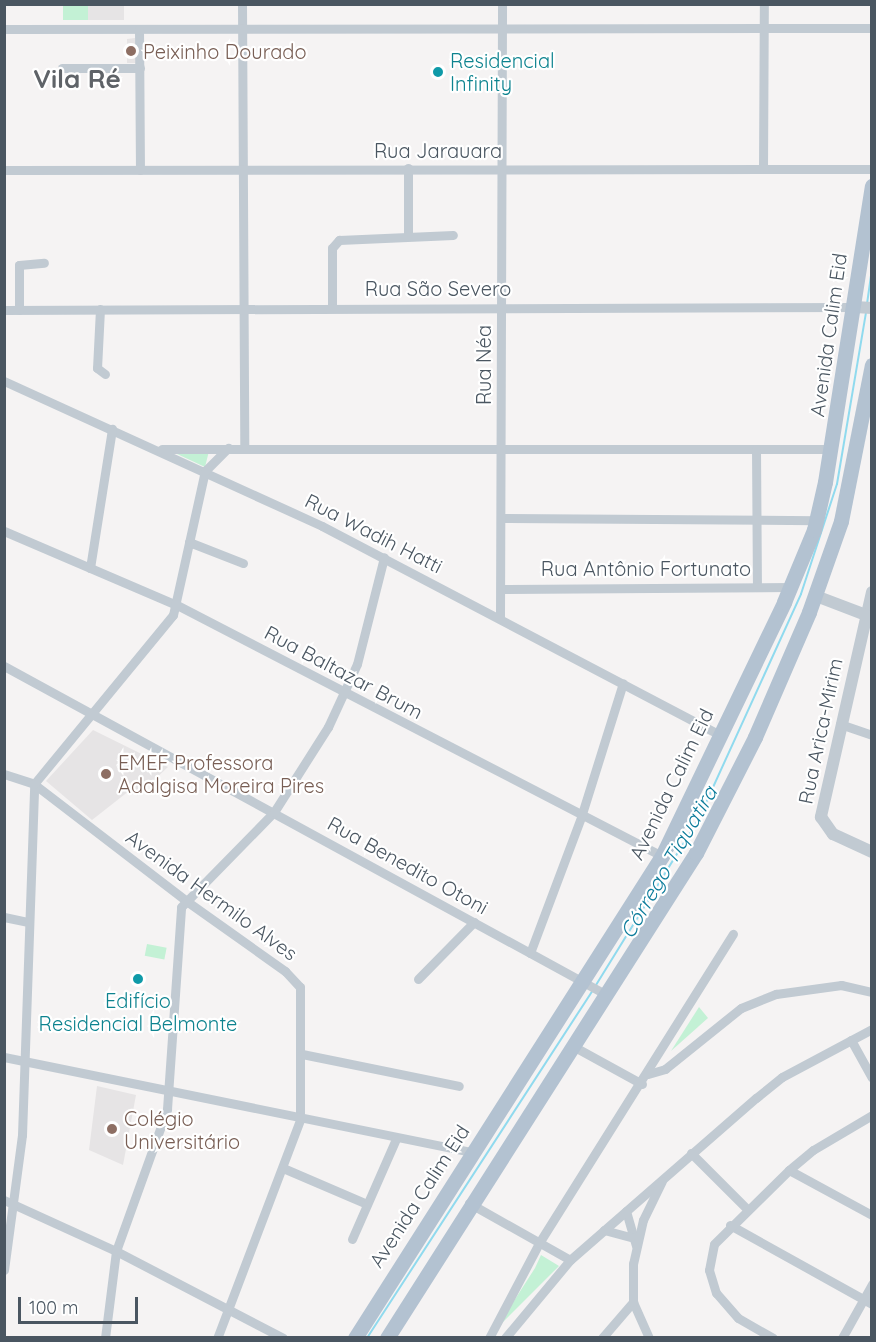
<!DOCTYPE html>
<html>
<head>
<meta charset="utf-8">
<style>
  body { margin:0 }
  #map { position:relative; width:876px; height:1342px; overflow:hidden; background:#f5f3f3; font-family:Quicksand,sans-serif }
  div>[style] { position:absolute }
  .education>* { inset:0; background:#e6e4e5; transform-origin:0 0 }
  .green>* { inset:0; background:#c3f1d5; transform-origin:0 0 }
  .stream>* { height:2px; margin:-1px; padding:0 1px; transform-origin:1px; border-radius:1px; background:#90daee }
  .minor>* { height:9px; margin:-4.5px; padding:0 4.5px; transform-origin:4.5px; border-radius:4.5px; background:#c1cad2 }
  .tertiary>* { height:12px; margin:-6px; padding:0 6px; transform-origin:6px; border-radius:6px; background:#c1cad2 }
  .primary>* { height:15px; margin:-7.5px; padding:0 7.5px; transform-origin:7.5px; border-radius:7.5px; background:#b3c2d1 }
  .dots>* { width:16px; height:16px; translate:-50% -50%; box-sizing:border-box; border:3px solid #fff; border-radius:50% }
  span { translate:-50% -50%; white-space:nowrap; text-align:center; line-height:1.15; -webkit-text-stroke:4.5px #fff; paint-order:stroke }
  .education-label { font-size:20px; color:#785e54 }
  .left { translate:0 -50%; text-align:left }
  .culture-label { font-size:20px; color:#0d838f }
  .street-label { font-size:20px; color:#4a5661 }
  .water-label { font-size:21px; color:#0c7c9b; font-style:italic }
  .district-label { font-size:26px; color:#5f6368; font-weight:700 }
  .frame { position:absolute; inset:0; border:6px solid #4a5661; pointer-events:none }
  .scale { position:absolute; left:18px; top:1297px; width:120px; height:27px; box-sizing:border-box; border:3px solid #4a5661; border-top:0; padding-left:8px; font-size:18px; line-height:21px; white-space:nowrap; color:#4a5661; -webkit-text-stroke:4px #fff; paint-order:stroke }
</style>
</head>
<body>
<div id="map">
  <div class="education">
    <div style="left:63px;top:5px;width:61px;height:15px"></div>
    <div style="clip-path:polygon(135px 38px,136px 63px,127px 63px,127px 39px)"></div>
    <div style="clip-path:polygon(93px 730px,168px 767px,137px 796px,134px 787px,92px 820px,46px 781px)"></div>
    <div style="clip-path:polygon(97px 1086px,136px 1095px,123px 1165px,89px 1150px)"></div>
  </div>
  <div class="green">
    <div style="left:63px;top:5px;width:25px;height:15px"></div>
    <div style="clip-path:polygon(209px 451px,205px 467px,175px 453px)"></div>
    <div style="left:147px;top:944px;width:20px;height:12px;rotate:11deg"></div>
    <div style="clip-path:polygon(699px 1007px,708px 1018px,671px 1051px)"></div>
    <div style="clip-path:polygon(541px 1255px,559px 1266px,496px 1329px,535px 1268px)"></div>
  </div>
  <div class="stream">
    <div style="left:867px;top:304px;width:37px;rotate:-82deg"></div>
    <div style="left:596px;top:985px;width:196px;rotate:-58.3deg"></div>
    <div style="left:699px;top:818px;width:246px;rotate:-65.5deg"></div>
    <div style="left:801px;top:594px;width:116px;rotate:-71.9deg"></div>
    <div style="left:837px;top:484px;width:173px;rotate:-80.4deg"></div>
    <div style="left:367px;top:1338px;width:415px;rotate:-57deg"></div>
  </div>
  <div class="minor">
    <div style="left:242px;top:4px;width:443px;rotate:89.7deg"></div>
    <div style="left:4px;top:29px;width:868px;rotate:-0.07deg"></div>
    <div style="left:139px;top:29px;width:141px;rotate:89.6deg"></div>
    <div style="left:62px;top:68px;width:78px"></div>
    <div style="left:408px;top:168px;width:68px;rotate:90deg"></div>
    <div style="left:763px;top:168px;width:164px;rotate:-89.7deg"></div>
    <div style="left:4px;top:170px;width:868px;rotate:-0.07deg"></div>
    <div style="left:332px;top:307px;width:59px;rotate:-90deg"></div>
    <div style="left:332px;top:248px;width:11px;rotate:-49deg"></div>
    <div style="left:339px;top:240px;width:114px;rotate:-2.5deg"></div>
    <div style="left:100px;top:309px;width:59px;rotate:92.9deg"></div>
    <div style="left:97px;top:368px;width:10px;rotate:37deg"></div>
    <div style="left:4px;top:310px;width:851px;rotate:-0.2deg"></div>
    <div style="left:19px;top:310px;width:45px;rotate:-90deg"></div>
    <div style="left:19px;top:265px;width:25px;rotate:-5deg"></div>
    <div style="left:4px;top:381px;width:349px;rotate:24.5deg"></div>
    <div style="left:322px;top:526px;width:448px;rotate:27.7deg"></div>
    <div style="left:162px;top:449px;width:670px"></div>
    <div style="left:756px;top:449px;width:138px;rotate:89.6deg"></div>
    <div style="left:502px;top:518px;width:315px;rotate:0.4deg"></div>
    <div style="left:4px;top:531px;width:188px;rotate:23.2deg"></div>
    <div style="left:177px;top:605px;width:546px;rotate:27.36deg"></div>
    <div style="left:189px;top:542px;width:58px;rotate:21.3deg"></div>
    <div style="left:90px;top:568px;width:141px;rotate:-81deg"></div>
    <div style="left:502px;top:589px;width:289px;rotate:-0.4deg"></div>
    <div style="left:500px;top:618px;width:614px;rotate:-89.81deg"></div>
    <div style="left:4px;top:666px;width:685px;rotate:28.62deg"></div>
    <div style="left:840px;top:724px;width:34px;rotate:19deg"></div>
    <div style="left:4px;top:774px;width:32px;rotate:18deg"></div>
    <div style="left:34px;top:784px;width:190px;rotate:37.5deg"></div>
    <div style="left:185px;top:900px;width:123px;rotate:35.4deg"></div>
    <div style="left:285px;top:971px;width:22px;rotate:47deg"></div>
    <div style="left:300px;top:987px;width:133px;rotate:90deg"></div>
    <div style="left:300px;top:1120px;width:233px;rotate:110.8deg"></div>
    <div style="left:4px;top:917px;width:25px;rotate:12deg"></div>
    <div style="left:530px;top:953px;width:145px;rotate:-69.4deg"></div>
    <div style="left:581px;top:817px;width:140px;rotate:-72.6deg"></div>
    <div style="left:418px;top:979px;width:80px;rotate:-45.5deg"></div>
    <div style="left:851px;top:1040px;width:43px;rotate:61.1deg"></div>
    <div style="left:571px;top:1045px;width:81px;rotate:28.8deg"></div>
    <div style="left:302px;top:1054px;width:160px;rotate:11.5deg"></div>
    <div style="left:4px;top:1057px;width:480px;rotate:11.5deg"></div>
    <div style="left:648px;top:1074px;width:18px;rotate:-16deg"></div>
    <div style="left:665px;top:1069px;width:97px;rotate:-38.8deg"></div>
    <div style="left:741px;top:1008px;width:38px;rotate:-22deg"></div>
    <div style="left:776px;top:994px;width:66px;rotate:-7.9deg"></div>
    <div style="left:841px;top:985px;width:32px;rotate:13deg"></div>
    <div style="left:691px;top:1153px;width:78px;rotate:45deg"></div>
    <div style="left:283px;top:1168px;width:91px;rotate:23.2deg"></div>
    <div style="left:789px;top:1170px;width:94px;rotate:28.5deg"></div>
    <div style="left:4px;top:1200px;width:123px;rotate:24.5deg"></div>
    <div style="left:116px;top:1251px;width:188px;rotate:27.5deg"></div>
    <div style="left:469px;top:1203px;width:116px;rotate:29.4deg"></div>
    <div style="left:626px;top:1211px;width:36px;rotate:74deg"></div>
    <div style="left:730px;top:1225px;width:162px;rotate:29.1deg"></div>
    <div style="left:604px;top:1230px;width:30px;rotate:15deg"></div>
    <div style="left:352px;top:1239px;width:109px;rotate:-66.3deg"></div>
    <div style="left:4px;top:1270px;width:136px;rotate:-82.4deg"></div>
    <div style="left:22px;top:1135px;width:351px;rotate:-88deg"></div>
    <div style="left:34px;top:784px;width:219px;rotate:-50.6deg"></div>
    <div style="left:173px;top:615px;width:148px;rotate:-77.5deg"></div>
    <div style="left:205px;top:471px;width:33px;rotate:-45deg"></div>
    <div style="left:105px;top:1338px;width:88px;rotate:-82.8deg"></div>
    <div style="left:116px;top:1251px;width:151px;rotate:-70.2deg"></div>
    <div style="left:167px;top:1109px;width:202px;rotate:-86deg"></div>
    <div style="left:181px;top:907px;width:133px;rotate:-45.6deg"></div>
    <div style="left:274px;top:812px;width:101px;rotate:-57.6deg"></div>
    <div style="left:328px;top:727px;width:69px;rotate:-65.3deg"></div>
    <div style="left:357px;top:664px;width:110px;rotate:-75.8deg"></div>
    <div style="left:489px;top:1338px;width:107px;rotate:-62.2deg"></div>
    <div style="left:539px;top:1243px;width:365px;rotate:-57.9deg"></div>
    <div style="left:505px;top:1338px;width:102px;rotate:-50.2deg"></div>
    <div style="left:570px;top:1260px;width:247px;rotate:-41.1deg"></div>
    <div style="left:756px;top:1098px;width:33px;rotate:-39deg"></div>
    <div style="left:782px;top:1077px;width:102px;rotate:-28.1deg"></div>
    <div style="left:602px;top:1338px;width:48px;rotate:-49.3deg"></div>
    <div style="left:649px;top:1338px;width:39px;rotate:-114deg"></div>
    <div style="left:633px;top:1302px;width:38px;rotate:-90deg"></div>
    <div style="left:633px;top:1264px;width:45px;rotate:-77.2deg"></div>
    <div style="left:643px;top:1220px;width:43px;rotate:-64deg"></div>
    <div style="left:773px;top:1338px;width:40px;rotate:-150.3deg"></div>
    <div style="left:738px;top:1318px;width:33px;rotate:-131deg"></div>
    <div style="left:716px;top:1293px;width:24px;rotate:-107deg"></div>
    <div style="left:709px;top:1270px;width:26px;rotate:-79deg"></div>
    <div style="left:714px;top:1244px;width:105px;rotate:-44.6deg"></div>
    <div style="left:789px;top:1170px;width:31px;rotate:-40deg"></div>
    <div style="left:813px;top:1150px;width:69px;rotate:-30.7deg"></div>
    <div style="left:842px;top:1338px;width:62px;rotate:-60.9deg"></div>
  </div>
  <div class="tertiary">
    <div style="left:855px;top:307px;width:17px;rotate:3deg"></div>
    <div style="left:872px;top:592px;width:231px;rotate:102.8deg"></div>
    <div style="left:821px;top:817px;width:21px;rotate:55deg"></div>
    <div style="left:833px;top:834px;width:43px;rotate:24.8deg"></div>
    <div style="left:816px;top:596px;width:53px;rotate:20.8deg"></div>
  </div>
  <div class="primary">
    <div style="left:355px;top:1338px;width:571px;rotate:-57.51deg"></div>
    <div style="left:662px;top:856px;width:282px;rotate:-64.3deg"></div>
    <div style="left:784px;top:602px;width:78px;rotate:-67.4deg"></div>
    <div style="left:814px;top:530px;width:49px;rotate:-77.1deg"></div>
    <div style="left:825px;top:482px;width:300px;rotate:-81deg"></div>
    <div style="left:387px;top:1338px;width:575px;rotate:-57.5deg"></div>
    <div style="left:696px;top:853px;width:130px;rotate:-63deg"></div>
    <div style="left:755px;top:737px;width:136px;rotate:-66.6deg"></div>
    <div style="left:809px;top:612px;width:96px;rotate:-70.6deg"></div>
    <div style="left:841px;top:521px;width:159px;rotate:-78.8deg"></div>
  </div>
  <div class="dots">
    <div style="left:131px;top:51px;background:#8d6e63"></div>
    <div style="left:438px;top:72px;background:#0f9aa8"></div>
    <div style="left:106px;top:774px;background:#8d6e63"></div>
    <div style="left:138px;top:979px;background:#0f9aa8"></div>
    <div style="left:112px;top:1129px;background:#8d6e63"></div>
  </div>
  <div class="education-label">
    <span class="left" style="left:143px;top:51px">Peixinho Dourado</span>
    <span class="left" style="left:118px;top:774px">EMEF Professora<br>Adalgisa Moreira Pires</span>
    <span class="left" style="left:124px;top:1130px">Colégio<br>Universitário</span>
  </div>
  <div class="culture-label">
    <span class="left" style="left:450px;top:72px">Residencial<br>Infinity</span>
    <span style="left:138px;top:1012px">Edifício<br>Residencial Belmonte</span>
  </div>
  <div class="street-label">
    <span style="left:438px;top:150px">Rua Jarauara</span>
    <span style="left:438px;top:288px">Rua São Severo</span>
    <span style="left:828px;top:335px;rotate:-82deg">Avenida Calim Eid</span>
    <span style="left:483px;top:365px;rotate:-90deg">Rua Néa</span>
    <span style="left:374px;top:533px;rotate:27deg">Rua Wadih Hatti</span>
    <span style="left:646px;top:568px">Rua Antônio Fortunato</span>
    <span style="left:344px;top:672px;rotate:28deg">Rua Baltazar Brum</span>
    <span style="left:820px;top:731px;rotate:-78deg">Rua Arica-Mirim</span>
    <span style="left:671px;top:784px;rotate:-64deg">Avenida Calim Eid</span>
    <span style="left:408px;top:865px;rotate:29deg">Rua Benedito Otoni</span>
    <span style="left:212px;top:895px;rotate:36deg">Avenida Hermilo Alves</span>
    <span style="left:419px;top:1196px;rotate:-57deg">Avenida Calim Eid</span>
  </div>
  <div class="water-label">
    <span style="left:668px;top:862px;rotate:-60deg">Córrego Tiquatira</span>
  </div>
  <div class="district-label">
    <span style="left:77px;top:79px">Vila Ré</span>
  </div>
  <div class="frame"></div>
  <div class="scale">100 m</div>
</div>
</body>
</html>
